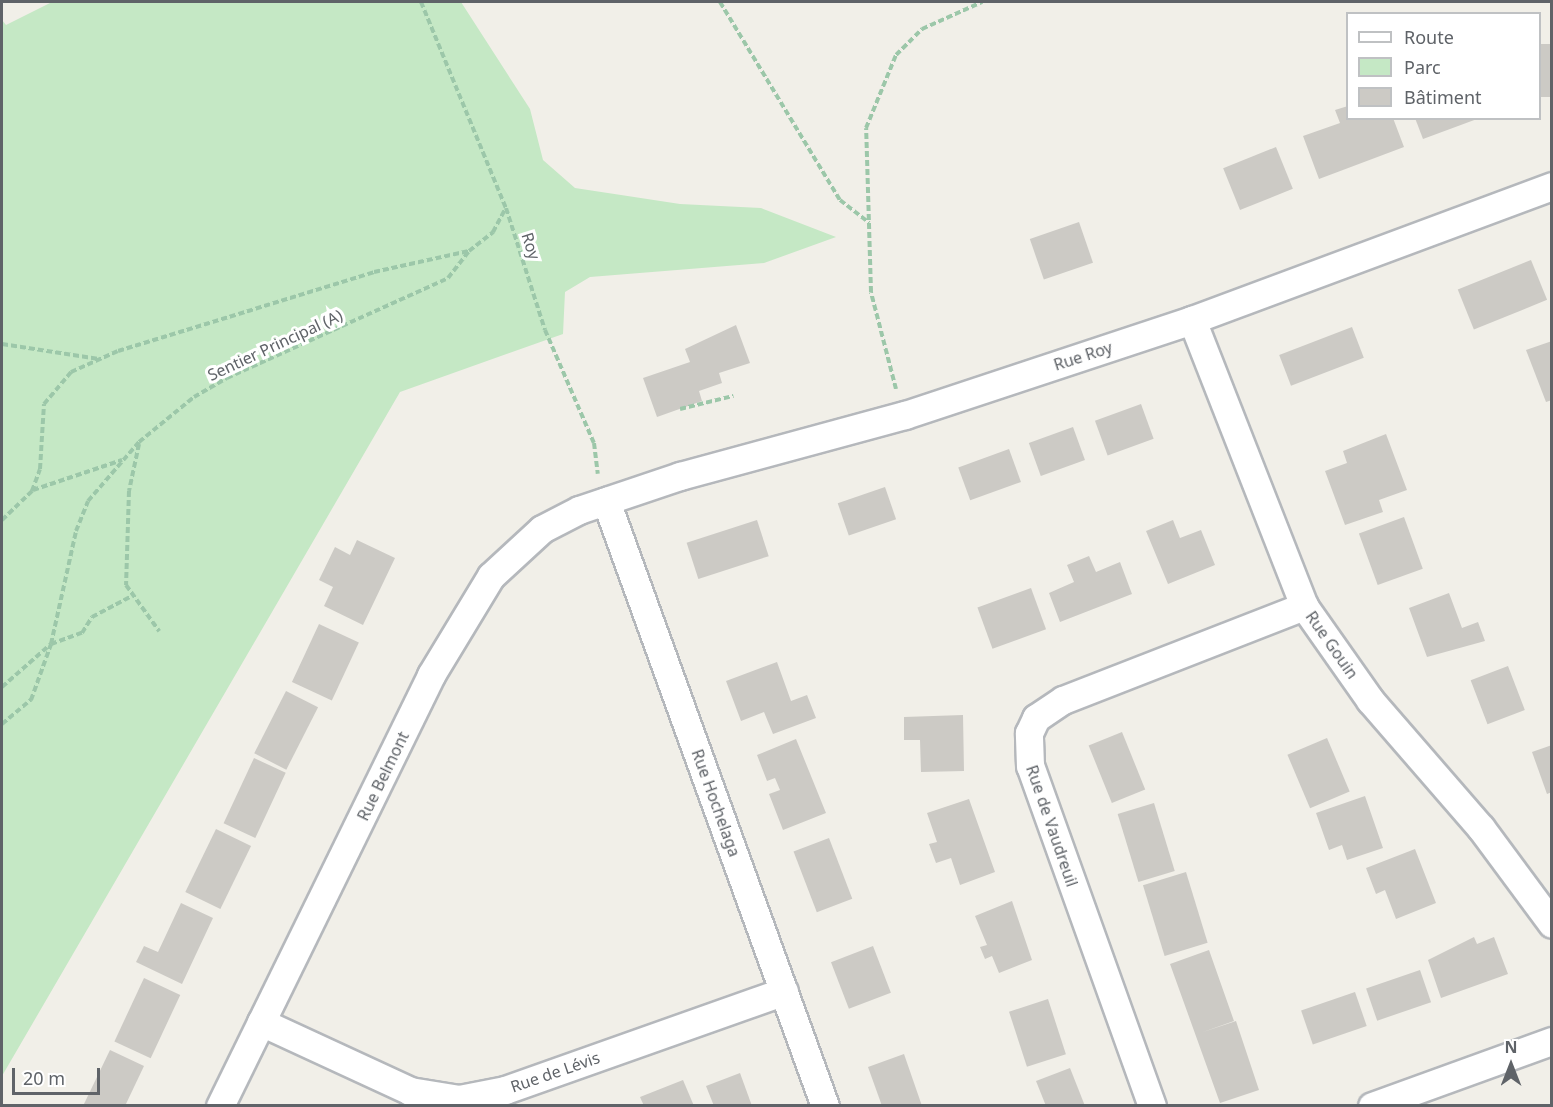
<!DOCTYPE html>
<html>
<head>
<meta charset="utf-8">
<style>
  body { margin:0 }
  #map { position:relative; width:1553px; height:1107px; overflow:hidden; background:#f1efe8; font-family:"Noto Sans",sans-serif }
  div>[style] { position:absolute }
  .green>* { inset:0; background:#c5e8c5 }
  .building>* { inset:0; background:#cccac5; transform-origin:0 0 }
  .path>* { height:4px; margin-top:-2px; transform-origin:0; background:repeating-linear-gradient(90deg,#9cc7a9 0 6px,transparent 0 9px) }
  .roads { filter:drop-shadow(2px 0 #b5b8bc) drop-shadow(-2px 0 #b5b8bc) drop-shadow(0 2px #b5b8bc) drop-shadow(0 -2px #b5b8bc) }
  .minor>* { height:27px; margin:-13.5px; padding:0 13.5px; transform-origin:13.5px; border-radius:13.5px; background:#fff }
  span { translate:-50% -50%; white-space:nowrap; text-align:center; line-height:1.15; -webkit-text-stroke:6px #fff; paint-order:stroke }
  .street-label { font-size:16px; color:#5f6368 }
  .frame { position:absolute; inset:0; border:3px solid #5f6368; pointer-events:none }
  .legend { position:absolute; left:1346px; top:12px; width:195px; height:108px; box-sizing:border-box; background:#fff; border:2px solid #bfc1c3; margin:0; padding:8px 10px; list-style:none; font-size:18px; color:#5f6368 }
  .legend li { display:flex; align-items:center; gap:12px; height:30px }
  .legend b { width:30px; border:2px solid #bfc1c3 }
  .north { position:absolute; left:1481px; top:1035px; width:60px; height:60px; -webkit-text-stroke:4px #fff; paint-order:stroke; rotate:0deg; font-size:16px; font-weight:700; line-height:24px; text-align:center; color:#5f6368 }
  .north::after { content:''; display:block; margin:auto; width:21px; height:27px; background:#5f6368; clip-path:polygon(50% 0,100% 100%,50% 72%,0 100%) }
  .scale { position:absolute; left:12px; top:1068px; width:88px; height:27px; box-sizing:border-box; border:3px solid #5f6368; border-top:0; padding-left:8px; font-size:18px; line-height:21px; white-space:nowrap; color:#5f6368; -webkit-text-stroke:4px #fff; paint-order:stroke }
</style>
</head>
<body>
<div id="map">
  <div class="green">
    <div style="clip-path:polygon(52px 2px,461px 2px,530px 109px,543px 160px,575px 188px,680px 204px,761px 208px,836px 237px,764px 263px,590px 277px,565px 292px,563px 334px,400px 392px,2px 1076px,2px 20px,6px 25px)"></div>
  </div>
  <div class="building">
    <div style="left:1552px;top:44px;width:53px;height:12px;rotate:90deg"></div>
    <div style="clip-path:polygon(1348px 106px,1348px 118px,1393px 118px,1404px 147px,1319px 179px,1303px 136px,1340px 123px,1335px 110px)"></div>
    <div style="clip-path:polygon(1415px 118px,1477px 118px,1477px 119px,1423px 139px)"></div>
    <div style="left:1276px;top:147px;width:45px;height:57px;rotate:68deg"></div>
    <div style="left:1079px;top:222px;width:43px;height:52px;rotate:71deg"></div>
    <div style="left:1531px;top:260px;width:43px;height:79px;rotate:68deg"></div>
    <div style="clip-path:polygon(736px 325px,750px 363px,719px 373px,722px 383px,699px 391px,702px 401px,657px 417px,643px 378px,690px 362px,685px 349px)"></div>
    <div style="left:1352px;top:327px;width:33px;height:78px;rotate:69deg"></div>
    <div style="clip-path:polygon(1552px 341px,1552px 400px,1546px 402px,1526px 350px)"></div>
    <div style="left:1141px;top:404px;width:37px;height:49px;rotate:70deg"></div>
    <div style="left:1073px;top:427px;width:35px;height:47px;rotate:70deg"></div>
    <div style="clip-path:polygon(1386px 434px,1407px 490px,1379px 500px,1383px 512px,1345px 525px,1325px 471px,1347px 463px,1343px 451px)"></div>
    <div style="left:1009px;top:449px;width:35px;height:54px;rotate:70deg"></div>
    <div style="left:885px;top:487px;width:34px;height:50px;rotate:71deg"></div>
    <div style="left:1404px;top:517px;width:55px;height:48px;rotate:70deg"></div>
    <div style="left:757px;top:520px;width:38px;height:74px;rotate:72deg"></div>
    <div style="clip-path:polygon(1173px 520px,1180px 538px,1201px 530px,1215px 565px,1168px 584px,1146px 531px)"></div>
    <div style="clip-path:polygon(357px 540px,395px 558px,363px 625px,324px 606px,333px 587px,319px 580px,335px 547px,350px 555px)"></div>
    <div style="clip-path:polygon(1089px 556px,1096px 572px,1120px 562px,1132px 594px,1060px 622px,1049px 593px,1074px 582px,1067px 565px)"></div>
    <div style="left:1031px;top:588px;width:44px;height:57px;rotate:70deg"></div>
    <div style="clip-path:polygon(1449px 593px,1462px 628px,1478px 622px,1485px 641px,1427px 657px,1409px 608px)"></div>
    <div style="left:319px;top:624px;width:44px;height:64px;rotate:25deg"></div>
    <div style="clip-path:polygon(777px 662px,791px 701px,807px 695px,816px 718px,773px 734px,764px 712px,741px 721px,726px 681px)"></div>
    <div style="left:1508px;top:666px;width:47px;height:40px;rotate:69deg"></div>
    <div style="left:286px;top:691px;width:36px;height:70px;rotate:27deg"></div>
    <div style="clip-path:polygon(963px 715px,964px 771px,921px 772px,920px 740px,904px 740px,904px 717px)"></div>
    <div style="left:1122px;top:732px;width:62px;height:36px;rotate:68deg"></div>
    <div style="left:1327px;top:738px;width:58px;height:43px;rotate:67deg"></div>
    <div style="clip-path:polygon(796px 739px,826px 813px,783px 830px,769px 794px,780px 790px,775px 778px,767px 781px,757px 755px)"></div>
    <div style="clip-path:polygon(1552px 745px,1552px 792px,1547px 794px,1532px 752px)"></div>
    <div style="left:254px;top:758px;width:35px;height:72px;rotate:25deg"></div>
    <div style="clip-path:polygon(1365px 796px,1383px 848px,1347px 860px,1342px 845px,1329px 850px,1316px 813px)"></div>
    <div style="clip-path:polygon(969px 799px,995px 872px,960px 885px,951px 858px,936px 863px,929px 844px,937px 842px,927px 813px)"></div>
    <div style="left:1154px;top:803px;width:71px;height:38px;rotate:73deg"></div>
    <div style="left:216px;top:829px;width:39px;height:70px;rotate:26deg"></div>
    <div style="left:829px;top:838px;width:65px;height:38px;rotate:69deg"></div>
    <div style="clip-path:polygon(1415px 849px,1436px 903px,1396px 919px,1385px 890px,1376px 894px,1366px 868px)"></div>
    <div style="left:1186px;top:872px;width:74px;height:45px;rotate:73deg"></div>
    <div style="clip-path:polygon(1012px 901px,1032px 960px,999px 973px,992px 956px,985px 959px,980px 947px,987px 945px,975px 916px)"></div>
    <div style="clip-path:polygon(181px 903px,213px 918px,182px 984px,136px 962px,144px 946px,158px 952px)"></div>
    <div style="clip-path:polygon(1474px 937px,1477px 944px,1494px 937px,1508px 974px,1441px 998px,1428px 960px)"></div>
    <div style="left:873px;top:946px;width:50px;height:45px;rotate:69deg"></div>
    <div style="clip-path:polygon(1209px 950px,1234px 1021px,1203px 1032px,1236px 1021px,1259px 1090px,1220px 1103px,1170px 964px)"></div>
    <div style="left:1420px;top:970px;width:34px;height:57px;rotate:71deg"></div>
    <div style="left:144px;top:978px;width:40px;height:70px;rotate:25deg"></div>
    <div style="left:1355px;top:992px;width:36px;height:57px;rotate:71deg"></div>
    <div style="left:1048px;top:999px;width:58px;height:41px;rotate:72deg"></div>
    <div style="clip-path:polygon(110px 1050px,144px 1066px,125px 1106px,83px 1106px)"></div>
    <div style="clip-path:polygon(904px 1054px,922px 1106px,882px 1106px,868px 1067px)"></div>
    <div style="clip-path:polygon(1070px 1068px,1085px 1106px,1046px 1106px,1036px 1081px)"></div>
    <div style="clip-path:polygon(740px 1073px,752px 1106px,714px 1106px,706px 1086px)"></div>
    <div style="clip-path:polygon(683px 1080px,694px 1106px,644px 1106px,640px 1097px)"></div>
  </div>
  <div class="path">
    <div style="left:421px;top:2px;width:223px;rotate:67.6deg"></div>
    <div style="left:506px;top:208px;width:128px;rotate:72.3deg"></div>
    <div style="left:545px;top:330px;width:123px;rotate:66.6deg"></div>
    <div style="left:594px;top:443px;width:31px;rotate:83deg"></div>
    <div style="left:720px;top:2px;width:232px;rotate:58.8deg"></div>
    <div style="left:840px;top:200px;width:37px;rotate:38deg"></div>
    <div style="left:2px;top:344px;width:98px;rotate:8.8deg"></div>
    <div style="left:896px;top:389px;width:100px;rotate:-104.5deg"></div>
    <div style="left:871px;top:292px;width:164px;rotate:-91.7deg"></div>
    <div style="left:866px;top:128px;width:79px;rotate:-67.7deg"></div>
    <div style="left:896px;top:55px;width:37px;rotate:-45deg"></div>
    <div style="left:922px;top:29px;width:66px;rotate:-24.2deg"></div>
    <div style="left:680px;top:409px;width:55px;rotate:-13.8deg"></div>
    <div style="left:139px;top:444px;width:48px;rotate:102deg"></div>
    <div style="left:129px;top:491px;width:94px;rotate:91.8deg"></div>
    <div style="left:126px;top:585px;width:57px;rotate:54.3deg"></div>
    <div style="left:33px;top:490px;width:94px;rotate:-18.6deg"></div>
    <div style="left:2px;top:520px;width:42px;rotate:-44deg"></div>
    <div style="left:32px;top:491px;width:23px;rotate:-70deg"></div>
    <div style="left:40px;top:469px;width:65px;rotate:-86.5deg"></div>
    <div style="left:44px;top:404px;width:42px;rotate:-49.8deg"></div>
    <div style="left:71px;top:372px;width:51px;rotate:-24.1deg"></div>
    <div style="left:118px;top:351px;width:268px;rotate:-17.1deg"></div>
    <div style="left:374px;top:272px;width:97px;rotate:-12.5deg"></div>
    <div style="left:2px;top:687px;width:65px;rotate:-41.3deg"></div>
    <div style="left:51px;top:644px;width:116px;rotate:-77.5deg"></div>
    <div style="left:76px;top:531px;width:32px;rotate:-68deg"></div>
    <div style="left:88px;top:501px;width:78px;rotate:-49.2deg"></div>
    <div style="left:139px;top:442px;width:71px;rotate:-39.3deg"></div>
    <div style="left:194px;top:397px;width:38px;rotate:-30deg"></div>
    <div style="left:227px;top:378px;width:243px;rotate:-24.3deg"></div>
    <div style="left:448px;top:278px;width:34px;rotate:-52deg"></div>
    <div style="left:469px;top:251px;width:31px;rotate:-38deg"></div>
    <div style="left:493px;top:232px;width:27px;rotate:-62deg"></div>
    <div style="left:2px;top:724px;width:38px;rotate:-40deg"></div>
    <div style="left:31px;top:700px;width:59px;rotate:-70.3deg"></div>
    <div style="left:51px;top:644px;width:33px;rotate:-20deg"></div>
    <div style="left:82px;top:633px;width:19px;rotate:-58deg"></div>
    <div style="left:92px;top:617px;width:45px;rotate:-27.7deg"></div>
  </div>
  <div class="roads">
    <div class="minor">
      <div style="left:1192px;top:320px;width:307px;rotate:68.6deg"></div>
      <div style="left:1304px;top:606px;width:115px;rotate:54.9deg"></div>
      <div style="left:1370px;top:700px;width:169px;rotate:49.1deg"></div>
      <div style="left:1481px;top:828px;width:119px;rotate:53.5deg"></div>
      <div style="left:606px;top:501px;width:643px;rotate:70.1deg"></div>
      <div style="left:261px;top:1022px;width:164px;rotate:24.8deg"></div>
      <div style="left:410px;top:1091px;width:50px;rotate:9.3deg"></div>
      <div style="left:459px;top:1099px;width:47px;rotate:-11.1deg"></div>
      <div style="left:505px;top:1090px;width:296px;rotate:-19.5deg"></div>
      <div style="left:220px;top:1106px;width:480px;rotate:-63.9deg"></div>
      <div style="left:431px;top:675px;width:116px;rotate:-58.8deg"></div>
      <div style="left:491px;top:576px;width:69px;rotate:-42.7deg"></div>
      <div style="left:542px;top:529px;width:42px;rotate:-27.2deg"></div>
      <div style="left:579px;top:510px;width:107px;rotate:-18.6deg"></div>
      <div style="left:680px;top:476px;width:233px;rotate:-15.2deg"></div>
      <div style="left:905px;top:415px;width:302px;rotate:-18.3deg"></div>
      <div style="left:1192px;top:320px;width:384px;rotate:-20.4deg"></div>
      <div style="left:1152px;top:1106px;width:361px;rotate:-109.7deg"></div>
      <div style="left:1030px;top:766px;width:33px;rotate:-92deg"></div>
      <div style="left:1029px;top:733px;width:17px;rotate:-65deg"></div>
      <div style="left:1036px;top:718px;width:32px;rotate:-34deg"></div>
      <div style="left:1063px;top:700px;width:259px;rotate:-21.3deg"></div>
      <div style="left:1372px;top:1106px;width:191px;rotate:-19.9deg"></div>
    </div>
  </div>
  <div class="street-label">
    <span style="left:531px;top:246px;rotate:72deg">Roy</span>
    <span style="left:275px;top:345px;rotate:-25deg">Sentier Principal (A)</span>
    <span style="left:1083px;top:356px;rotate:-18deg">Rue Roy</span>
    <span style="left:1332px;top:645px;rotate:55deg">Rue Gouin</span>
    <span style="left:383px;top:776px;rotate:-64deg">Rue Belmont</span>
    <span style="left:716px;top:803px;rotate:70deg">Rue Hochelaga</span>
    <span style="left:1052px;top:826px;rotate:71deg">Rue de Vaudreuil</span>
    <span style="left:555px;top:1072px;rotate:-19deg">Rue de Lévis</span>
  </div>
  <div class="frame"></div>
  <ul class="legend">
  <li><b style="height:8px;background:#fff"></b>Route</li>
  <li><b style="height:16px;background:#c5e8c5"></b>Parc</li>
  <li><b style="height:16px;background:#cccac5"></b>Bâtiment</li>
  </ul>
  <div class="north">N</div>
  <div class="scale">20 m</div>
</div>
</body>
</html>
